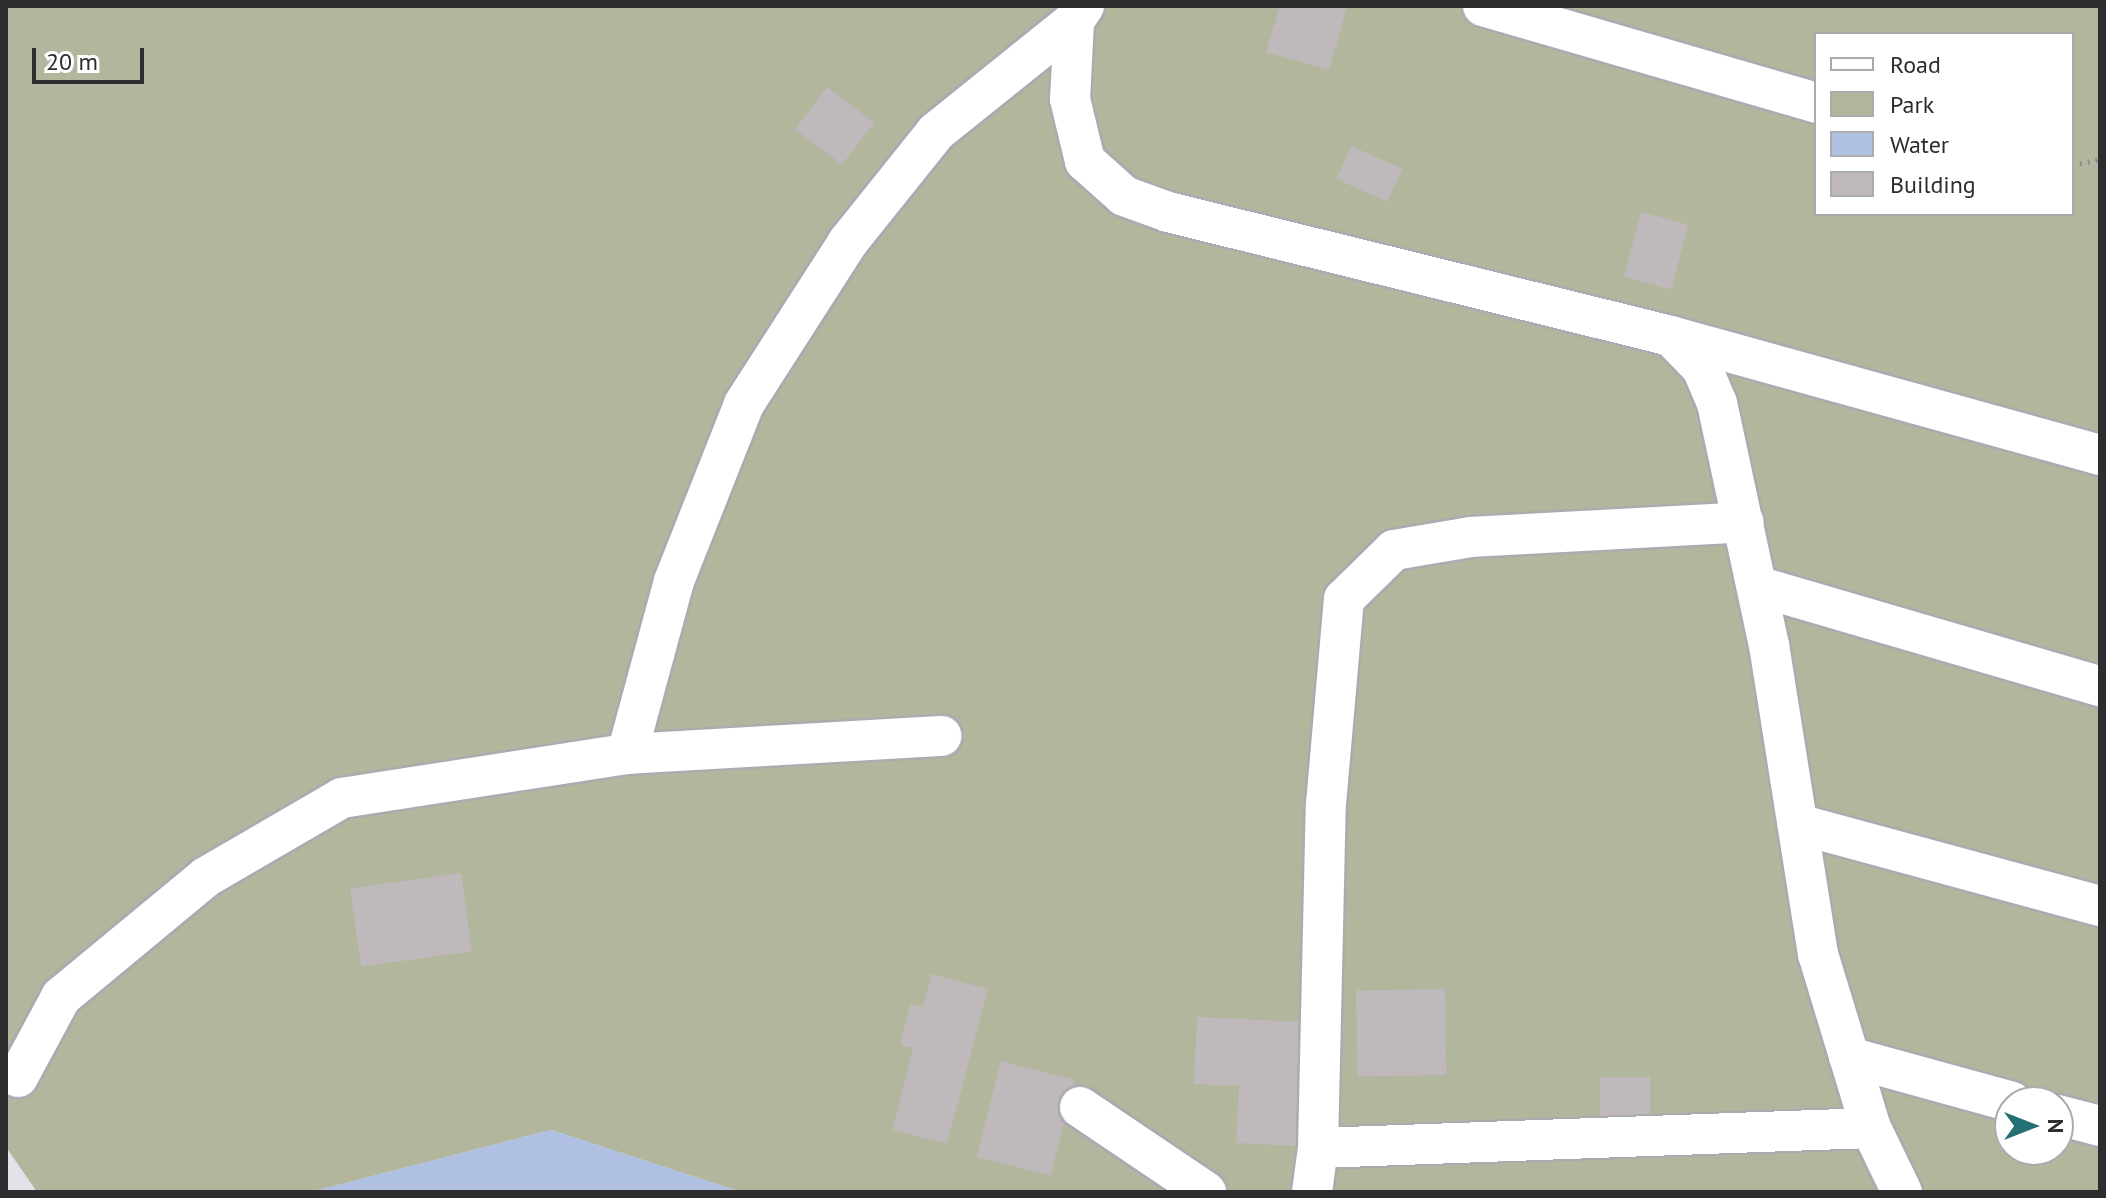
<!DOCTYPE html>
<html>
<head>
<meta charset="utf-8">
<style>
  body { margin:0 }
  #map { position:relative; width:2106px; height:1198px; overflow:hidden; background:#e2e2e9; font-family:"PT Sans",sans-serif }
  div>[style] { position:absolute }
  .green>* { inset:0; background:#b1b69c }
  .water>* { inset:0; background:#afc0e2 }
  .building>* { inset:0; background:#bfb9bc; transform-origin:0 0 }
  .path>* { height:5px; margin-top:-2.5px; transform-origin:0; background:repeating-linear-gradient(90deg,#8d8d92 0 2px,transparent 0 8px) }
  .roads { filter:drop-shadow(2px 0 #aaaab0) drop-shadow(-2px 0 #aaaab0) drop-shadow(0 2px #aaaab0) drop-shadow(0 -2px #aaaab0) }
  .minor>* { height:40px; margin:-20px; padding:0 20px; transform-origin:20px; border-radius:20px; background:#fff }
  span { translate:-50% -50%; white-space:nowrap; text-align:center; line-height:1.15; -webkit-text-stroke:6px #fff; paint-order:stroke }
  .frame { position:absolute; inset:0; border:8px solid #2d2d30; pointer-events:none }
  .legend { position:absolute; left:1814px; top:32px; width:260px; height:184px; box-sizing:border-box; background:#fff; border:2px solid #ababac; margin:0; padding:10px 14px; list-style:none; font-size:24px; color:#2d2d30 }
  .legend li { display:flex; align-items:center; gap:16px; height:40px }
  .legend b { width:40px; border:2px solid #ababac }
  .north { position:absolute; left:1994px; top:1086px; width:80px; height:80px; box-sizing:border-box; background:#fff; border:2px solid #ababac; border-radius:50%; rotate:90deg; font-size:22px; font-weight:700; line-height:32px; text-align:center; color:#2d2d30 }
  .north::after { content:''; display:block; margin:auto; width:28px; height:36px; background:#246f74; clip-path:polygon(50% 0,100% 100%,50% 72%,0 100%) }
  .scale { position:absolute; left:32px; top:48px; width:112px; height:36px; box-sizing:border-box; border:4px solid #2d2d30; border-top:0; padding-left:10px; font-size:24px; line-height:28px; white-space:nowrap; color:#2d2d30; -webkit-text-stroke:6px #fff; paint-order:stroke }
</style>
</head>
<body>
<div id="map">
  <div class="green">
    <div style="clip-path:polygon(evenodd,6px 6px,2100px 6px,2100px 1192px,741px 1192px,551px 1130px,311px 1192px,37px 1192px,6px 1147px,6px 6px,1816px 34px,2072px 34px,2072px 214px,1816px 214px,1816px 34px,6px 6px,2010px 1102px,2058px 1102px,2058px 1150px,2010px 1150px,2010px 1102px)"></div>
  </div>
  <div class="water">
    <div style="clip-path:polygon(551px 1130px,741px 1192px,311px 1192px)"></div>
  </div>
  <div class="building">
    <div style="clip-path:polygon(1280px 6px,1347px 7px,1329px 70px,1266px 52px)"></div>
    <div style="left:827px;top:87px;width:59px;height:53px;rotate:37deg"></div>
    <div style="left:1351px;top:146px;width:56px;height:36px;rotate:24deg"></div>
    <div style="left:1641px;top:212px;width:49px;height:67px;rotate:15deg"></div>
    <div style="left:461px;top:873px;width:79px;height:112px;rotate:82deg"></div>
    <div style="clip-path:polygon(931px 974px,988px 989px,947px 1144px,892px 1130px,913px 1048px,900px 1045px,910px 1004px,923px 1007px)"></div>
    <div style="left:1445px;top:989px;width:86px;height:89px;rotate:89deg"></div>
    <div style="clip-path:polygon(1197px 1017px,1304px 1022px,1298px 1146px,1236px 1143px,1239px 1086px,1194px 1084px)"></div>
    <div style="left:1001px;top:1061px;width:76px;height:99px;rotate:14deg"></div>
    <div style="left:1600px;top:1077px;width:50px;height:49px"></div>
  </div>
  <div class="path">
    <div style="left:2072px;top:165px;width:29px;rotate:-12deg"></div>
  </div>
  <div class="roads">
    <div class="minor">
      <div style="left:1084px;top:6px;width:18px;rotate:124deg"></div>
      <div style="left:1074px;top:21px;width:78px;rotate:92.9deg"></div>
      <div style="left:1070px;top:99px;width:64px;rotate:76.4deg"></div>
      <div style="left:1085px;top:161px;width:52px;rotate:41.9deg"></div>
      <div style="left:1124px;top:196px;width:47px;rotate:20deg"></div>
      <div style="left:1168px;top:212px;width:518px;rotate:13.85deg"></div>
      <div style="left:1671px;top:336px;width:45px;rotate:45.9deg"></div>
      <div style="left:1702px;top:368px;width:38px;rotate:67deg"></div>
      <div style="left:1717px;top:403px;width:248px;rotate:77.9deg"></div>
      <div style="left:1769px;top:645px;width:313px;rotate:81deg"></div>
      <div style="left:1818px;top:954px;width:182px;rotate:73.1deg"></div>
      <div style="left:1871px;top:1128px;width:71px;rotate:64.2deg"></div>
      <div style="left:1483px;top:6px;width:347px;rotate:16.2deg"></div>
      <div style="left:1671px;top:336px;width:445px;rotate:15.5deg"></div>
      <div style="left:1757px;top:586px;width:357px;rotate:16.3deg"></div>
      <div style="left:627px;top:754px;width:179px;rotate:-74.8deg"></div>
      <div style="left:674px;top:581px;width:190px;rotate:-68.4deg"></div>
      <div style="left:744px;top:404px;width:193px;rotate:-57.3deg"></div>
      <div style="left:848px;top:242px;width:141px;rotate:-51.3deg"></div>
      <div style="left:936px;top:132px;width:177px;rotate:-38.8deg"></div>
      <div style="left:1798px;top:824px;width:313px;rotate:15.2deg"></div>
      <div style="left:1849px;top:1057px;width:169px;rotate:15.4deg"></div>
      <div style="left:18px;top:1077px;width:91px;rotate:-61.7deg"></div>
      <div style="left:61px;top:997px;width:188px;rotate:-39.6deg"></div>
      <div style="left:206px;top:877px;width:157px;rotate:-30.2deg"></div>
      <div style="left:342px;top:798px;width:288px;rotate:-8.8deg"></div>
      <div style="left:627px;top:754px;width:315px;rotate:-3.3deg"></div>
      <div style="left:1080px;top:1107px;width:152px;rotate:34deg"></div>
      <div style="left:2058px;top:1115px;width:43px;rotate:14.7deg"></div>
      <div style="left:1318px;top:1148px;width:553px;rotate:-2.07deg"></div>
      <div style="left:1312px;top:1192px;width:44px;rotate:-82.2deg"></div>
      <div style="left:1318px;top:1148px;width:344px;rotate:-88.7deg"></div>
      <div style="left:1326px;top:804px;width:206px;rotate:-85deg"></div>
      <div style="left:1344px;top:599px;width:70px;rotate:-44.4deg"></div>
      <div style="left:1394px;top:550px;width:78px;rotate:-9.6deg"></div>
      <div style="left:1471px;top:537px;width:273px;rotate:-3.1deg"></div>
    </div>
  </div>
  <div class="frame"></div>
  <ul class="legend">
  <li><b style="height:10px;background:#fff"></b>Road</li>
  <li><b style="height:22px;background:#b1b69c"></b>Park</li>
  <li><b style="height:22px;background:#afc0e2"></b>Water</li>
  <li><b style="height:22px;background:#bfb9bc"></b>Building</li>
  </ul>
  <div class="north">N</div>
  <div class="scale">20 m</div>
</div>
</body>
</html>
